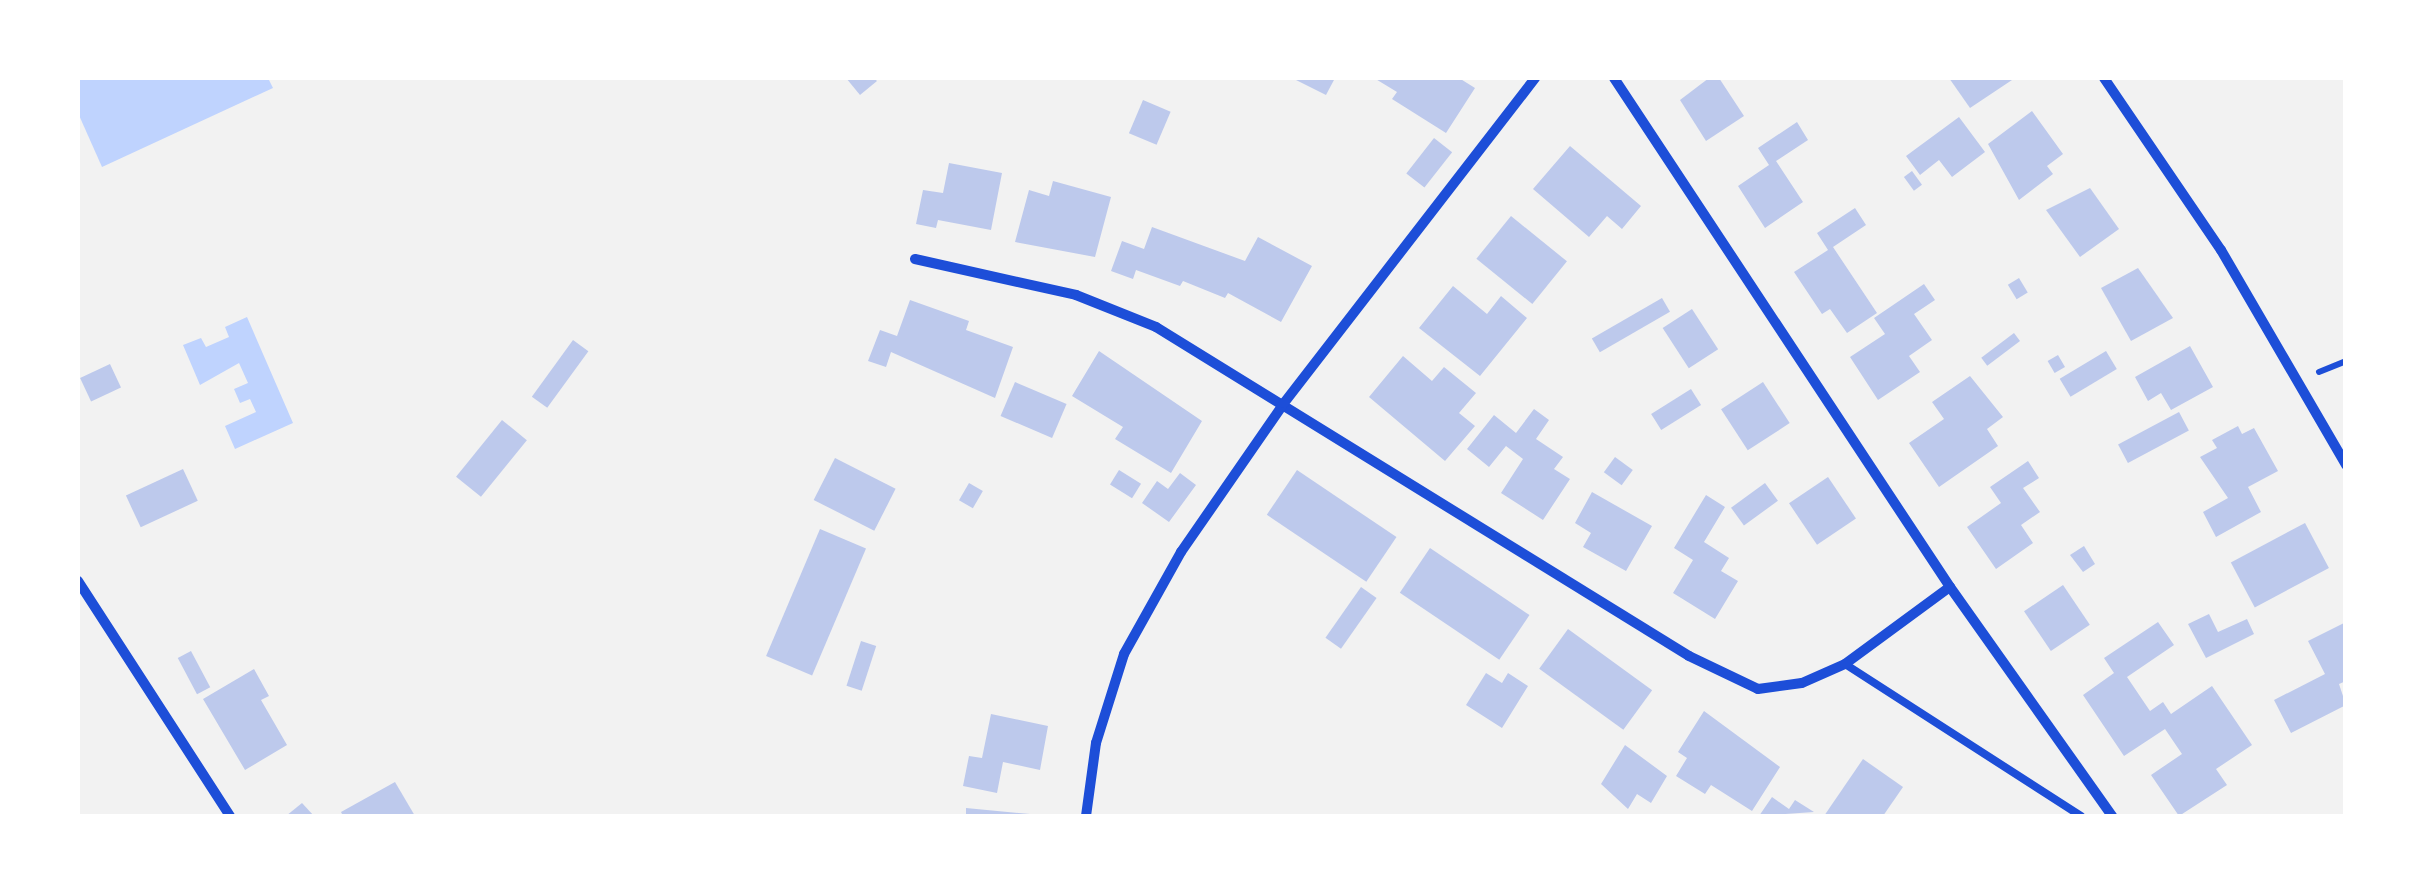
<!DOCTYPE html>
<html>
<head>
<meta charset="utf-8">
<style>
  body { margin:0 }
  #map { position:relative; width:2423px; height:894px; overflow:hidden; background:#f2f2f2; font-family:"Noto Sans",sans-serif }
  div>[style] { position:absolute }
  .water>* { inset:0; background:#bfd3fe }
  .building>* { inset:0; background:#bdc9ec; transform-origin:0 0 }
  .path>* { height:6px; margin:-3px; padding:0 3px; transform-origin:3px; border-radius:3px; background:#1d4ed8 }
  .service>* { height:8px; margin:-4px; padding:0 4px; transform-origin:4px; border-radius:4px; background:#1d4ed8 }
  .minor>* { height:10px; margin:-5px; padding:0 5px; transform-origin:5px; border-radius:5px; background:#1d4ed8 }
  span { translate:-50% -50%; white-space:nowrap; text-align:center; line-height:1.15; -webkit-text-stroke:9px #fff; paint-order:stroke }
  .frame { position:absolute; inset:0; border:80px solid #fff; pointer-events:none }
</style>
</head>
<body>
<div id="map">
  <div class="water">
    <div style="clip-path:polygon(78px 78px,268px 78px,273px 88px,102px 167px,78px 113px)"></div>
    <div style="clip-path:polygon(247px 317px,293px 423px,235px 449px,225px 426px,256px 412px,250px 399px,240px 403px,234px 389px,248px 383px,239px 363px,200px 385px,183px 345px,201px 338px,206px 347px,229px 337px,225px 327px)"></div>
  </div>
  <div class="building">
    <div style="clip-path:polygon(846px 78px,874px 78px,877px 81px,860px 95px)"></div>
    <div style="clip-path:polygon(1292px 78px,1335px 78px,1326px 95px)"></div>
    <div style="clip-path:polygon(1374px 78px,1459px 78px,1475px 88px,1446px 133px,1392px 99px,1397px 92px)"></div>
    <div style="clip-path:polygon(1709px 78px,1719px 78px,1744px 116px,1706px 141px,1680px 100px)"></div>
    <div style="clip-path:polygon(1949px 78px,2010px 78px,2012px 80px,1970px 108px)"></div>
    <div style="left:1143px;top:100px;width:30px;height:36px;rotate:23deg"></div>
    <div style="clip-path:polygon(2032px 111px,2063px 154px,2047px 166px,2053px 174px,2019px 200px,1988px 144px)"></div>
    <div style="clip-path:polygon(1959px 117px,1985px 152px,1952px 177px,1939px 160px,1920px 175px,1906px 156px)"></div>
    <div style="clip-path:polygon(1797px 122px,1808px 140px,1776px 161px,1803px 202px,1765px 228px,1738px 186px,1769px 165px,1758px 148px)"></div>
    <div style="left:1434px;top:138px;width:23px;height:45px;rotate:38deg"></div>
    <div style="clip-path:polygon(1570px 146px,1641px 206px,1622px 229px,1607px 216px,1589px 237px,1533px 189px)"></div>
    <div style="clip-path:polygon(949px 163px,1002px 173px,991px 230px,938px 220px,936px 228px,916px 224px,923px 190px,943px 193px)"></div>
    <div style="left:1912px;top:171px;width:17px;height:10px;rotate:54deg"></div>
    <div style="clip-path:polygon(1053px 181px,1111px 197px,1095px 257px,1015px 242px,1029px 190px,1049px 196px)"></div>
    <div style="clip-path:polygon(2090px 188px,2119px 229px,2080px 257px,2046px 210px)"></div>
    <div style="clip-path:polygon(1855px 208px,1866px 225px,1833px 247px,1877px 313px,1847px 333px,1830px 309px,1822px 314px,1794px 272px,1828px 250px,1817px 233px)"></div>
    <div style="left:1511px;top:216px;width:72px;height:55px;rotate:39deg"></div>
    <div style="clip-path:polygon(1152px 227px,1245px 261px,1258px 237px,1312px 266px,1281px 322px,1228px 293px,1225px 298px,1183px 281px,1180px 286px,1136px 270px,1133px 279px,1111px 271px,1122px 241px,1144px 249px)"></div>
    <div style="clip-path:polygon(2138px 268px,2173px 318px,2131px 341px,2101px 288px)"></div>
    <div style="left:2019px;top:278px;width:17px;height:13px;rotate:59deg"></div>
    <div style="clip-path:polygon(1924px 284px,1935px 300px,1914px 314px,1932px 340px,1909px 356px,1920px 372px,1878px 400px,1850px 357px,1885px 334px,1874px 318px)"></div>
    <div style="clip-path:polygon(1453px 286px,1487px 314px,1501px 296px,1527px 318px,1480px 376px,1419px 328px)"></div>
    <div style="left:1662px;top:298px;width:16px;height:81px;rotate:60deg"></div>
    <div style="clip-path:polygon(910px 300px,969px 321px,966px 330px,1013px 347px,995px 398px,891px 352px,886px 367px,868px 361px,880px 330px,897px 336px)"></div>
    <div style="left:1692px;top:309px;width:48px;height:35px;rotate:57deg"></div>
    <div style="left:2014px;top:333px;width:10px;height:41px;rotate:53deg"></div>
    <div style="left:573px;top:340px;width:19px;height:70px;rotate:36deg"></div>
    <div style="clip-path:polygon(2190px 346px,2213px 387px,2171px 410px,2161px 393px,2148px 401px,2135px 377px)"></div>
    <div style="clip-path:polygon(1099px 351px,1202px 421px,1171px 473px,1115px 439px,1123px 427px,1072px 396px)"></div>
    <div style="left:2106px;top:351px;width:21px;height:54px;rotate:59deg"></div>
    <div style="left:2058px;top:355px;width:14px;height:12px;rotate:60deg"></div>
    <div style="clip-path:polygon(1403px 356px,1432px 381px,1444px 367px,1476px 393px,1459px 413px,1475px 426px,1445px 461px,1369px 397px)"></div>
    <div style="left:110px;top:364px;width:26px;height:33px;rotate:65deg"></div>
    <div style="clip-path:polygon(1970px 376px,2003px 417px,1987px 429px,1998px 446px,1939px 487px,1909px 443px,1944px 419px,1932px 402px)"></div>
    <div style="left:1015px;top:382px;width:56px;height:37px;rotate:23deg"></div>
    <div style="left:1763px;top:382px;width:49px;height:50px;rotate:57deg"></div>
    <div style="left:1691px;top:389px;width:19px;height:47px;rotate:58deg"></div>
    <div style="clip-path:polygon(1534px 409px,1549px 420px,1536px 439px,1563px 457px,1554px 469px,1570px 479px,1543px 520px,1501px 493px,1523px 459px,1506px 446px,1489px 467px,1467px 449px,1494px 415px,1516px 433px)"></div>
    <div style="left:2179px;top:412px;width:21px;height:69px;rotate:62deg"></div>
    <div style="left:502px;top:420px;width:32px;height:73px;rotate:39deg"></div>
    <div style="clip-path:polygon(2238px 426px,2242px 434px,2254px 428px,2278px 471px,2248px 487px,2261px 512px,2216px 537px,2203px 512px,2228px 498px,2200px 457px,2217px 448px,2212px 440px)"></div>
    <div style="left:1615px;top:457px;width:22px;height:19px;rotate:36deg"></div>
    <div style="left:835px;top:458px;width:68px;height:47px;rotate:27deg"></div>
    <div style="clip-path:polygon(2028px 461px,2039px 478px,2023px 488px,2040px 512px,2021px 525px,2033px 543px,1996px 569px,1967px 527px,2001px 503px,1990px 487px)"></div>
    <div style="left:183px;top:469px;width:35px;height:63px;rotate:65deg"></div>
    <div style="left:1119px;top:470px;width:26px;height:17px;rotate:32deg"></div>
    <div style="left:1297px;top:470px;width:120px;height:54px;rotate:34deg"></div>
    <div style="clip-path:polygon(1180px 473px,1196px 485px,1169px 522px,1142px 503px,1157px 481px,1168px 489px)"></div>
    <div style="left:1828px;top:477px;width:50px;height:47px;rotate:56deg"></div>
    <div style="left:969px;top:483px;width:16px;height:20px;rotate:30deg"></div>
    <div style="left:1765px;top:483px;width:22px;height:42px;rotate:54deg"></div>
    <div style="clip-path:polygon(1592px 492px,1652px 526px,1626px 571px,1583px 547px,1591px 533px,1575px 523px)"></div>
    <div style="clip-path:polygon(1706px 495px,1725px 507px,1704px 542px,1729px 558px,1721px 571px,1738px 581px,1715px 619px,1673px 593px,1693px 560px,1674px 548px)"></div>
    <div style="left:2305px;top:523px;width:51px;height:84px;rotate:62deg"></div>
    <div style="left:820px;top:529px;width:50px;height:138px;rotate:23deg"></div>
    <div style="clip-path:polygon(2084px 546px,2095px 564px,2083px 572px,2070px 555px)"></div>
    <div style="left:1430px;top:548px;width:120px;height:54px;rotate:34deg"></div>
    <div style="left:2063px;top:585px;width:48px;height:47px;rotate:56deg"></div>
    <div style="left:1361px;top:587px;width:19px;height:62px;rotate:35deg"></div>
    <div style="clip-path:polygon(2209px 614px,2218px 632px,2247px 619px,2254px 634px,2206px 658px,2188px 624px)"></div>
    <div style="clip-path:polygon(2158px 622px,2174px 645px,2127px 677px,2150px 711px,2163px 702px,2171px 714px,2212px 686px,2252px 745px,2216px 769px,2227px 785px,2179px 816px,2151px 775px,2182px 754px,2165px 729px,2124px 756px,2083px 695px,2114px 673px,2104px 658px)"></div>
    <div style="clip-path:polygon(2346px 622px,2346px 681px,2339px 684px,2346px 705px,2291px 733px,2274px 700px,2325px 674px,2308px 641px)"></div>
    <div style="left:1568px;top:629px;width:104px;height:49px;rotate:36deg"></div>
    <div style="left:861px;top:641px;width:16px;height:47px;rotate:18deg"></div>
    <div style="left:191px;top:651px;width:41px;height:15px;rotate:62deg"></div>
    <div style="clip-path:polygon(254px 669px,269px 696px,261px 700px,287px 745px,245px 770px,203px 699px)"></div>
    <div style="clip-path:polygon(1486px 673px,1502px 683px,1508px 673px,1528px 686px,1502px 728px,1466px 705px)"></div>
    <div style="clip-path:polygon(1704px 711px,1780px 767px,1752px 811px,1711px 785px,1705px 794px,1676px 776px,1687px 758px,1678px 752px)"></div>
    <div style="clip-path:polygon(991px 714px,1048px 726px,1040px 770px,1003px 762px,997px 793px,963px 786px,969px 756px,982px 758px)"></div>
    <div style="clip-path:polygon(1625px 745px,1667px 776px,1651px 803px,1637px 794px,1628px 809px,1601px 784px)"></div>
    <div style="clip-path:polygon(1863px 759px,1903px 787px,1883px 816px,1824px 816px)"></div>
    <div style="clip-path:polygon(395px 782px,415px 816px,343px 816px,341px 812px)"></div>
    <div style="clip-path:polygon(1772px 797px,1789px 809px,1795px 800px,1814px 812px,1759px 816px)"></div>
    <div style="clip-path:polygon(302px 803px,314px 816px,286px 816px)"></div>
    <div style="clip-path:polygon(966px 808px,1030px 814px,1030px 816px,966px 816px)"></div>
  </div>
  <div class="path">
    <div style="left:2319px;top:372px;width:29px;rotate:-22deg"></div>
  </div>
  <div class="service">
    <div style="left:1845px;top:664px;width:281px;rotate:32.8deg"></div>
  </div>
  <div class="minor">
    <div style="left:1614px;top:78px;width:610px;rotate:56.57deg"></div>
    <div style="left:1950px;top:587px;width:281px;rotate:54.7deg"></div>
    <div style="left:2104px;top:78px;width:208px;rotate:55.8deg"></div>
    <div style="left:2221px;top:250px;width:249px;rotate:59.8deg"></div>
    <div style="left:915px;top:259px;width:165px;rotate:12.6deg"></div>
    <div style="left:1076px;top:295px;width:86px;rotate:21.8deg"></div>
    <div style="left:1156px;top:327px;width:626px;rotate:31.69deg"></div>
    <div style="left:1689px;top:656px;width:76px;rotate:25.6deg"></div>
    <div style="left:1758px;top:689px;width:44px;rotate:-7.8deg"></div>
    <div style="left:1802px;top:683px;width:47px;rotate:-23.8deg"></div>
    <div style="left:1845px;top:664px;width:130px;rotate:-36.3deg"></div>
    <div style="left:78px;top:581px;width:280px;rotate:57.1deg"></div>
    <div style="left:1086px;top:816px;width:74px;rotate:-82.2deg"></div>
    <div style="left:1096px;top:743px;width:93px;rotate:-72.5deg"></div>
    <div style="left:1124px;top:654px;width:117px;rotate:-60.8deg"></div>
    <div style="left:1181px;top:552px;width:181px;rotate:-55.3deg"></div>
    <div style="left:1284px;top:403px;width:411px;rotate:-52.3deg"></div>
  </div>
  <div class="frame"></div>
</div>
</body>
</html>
